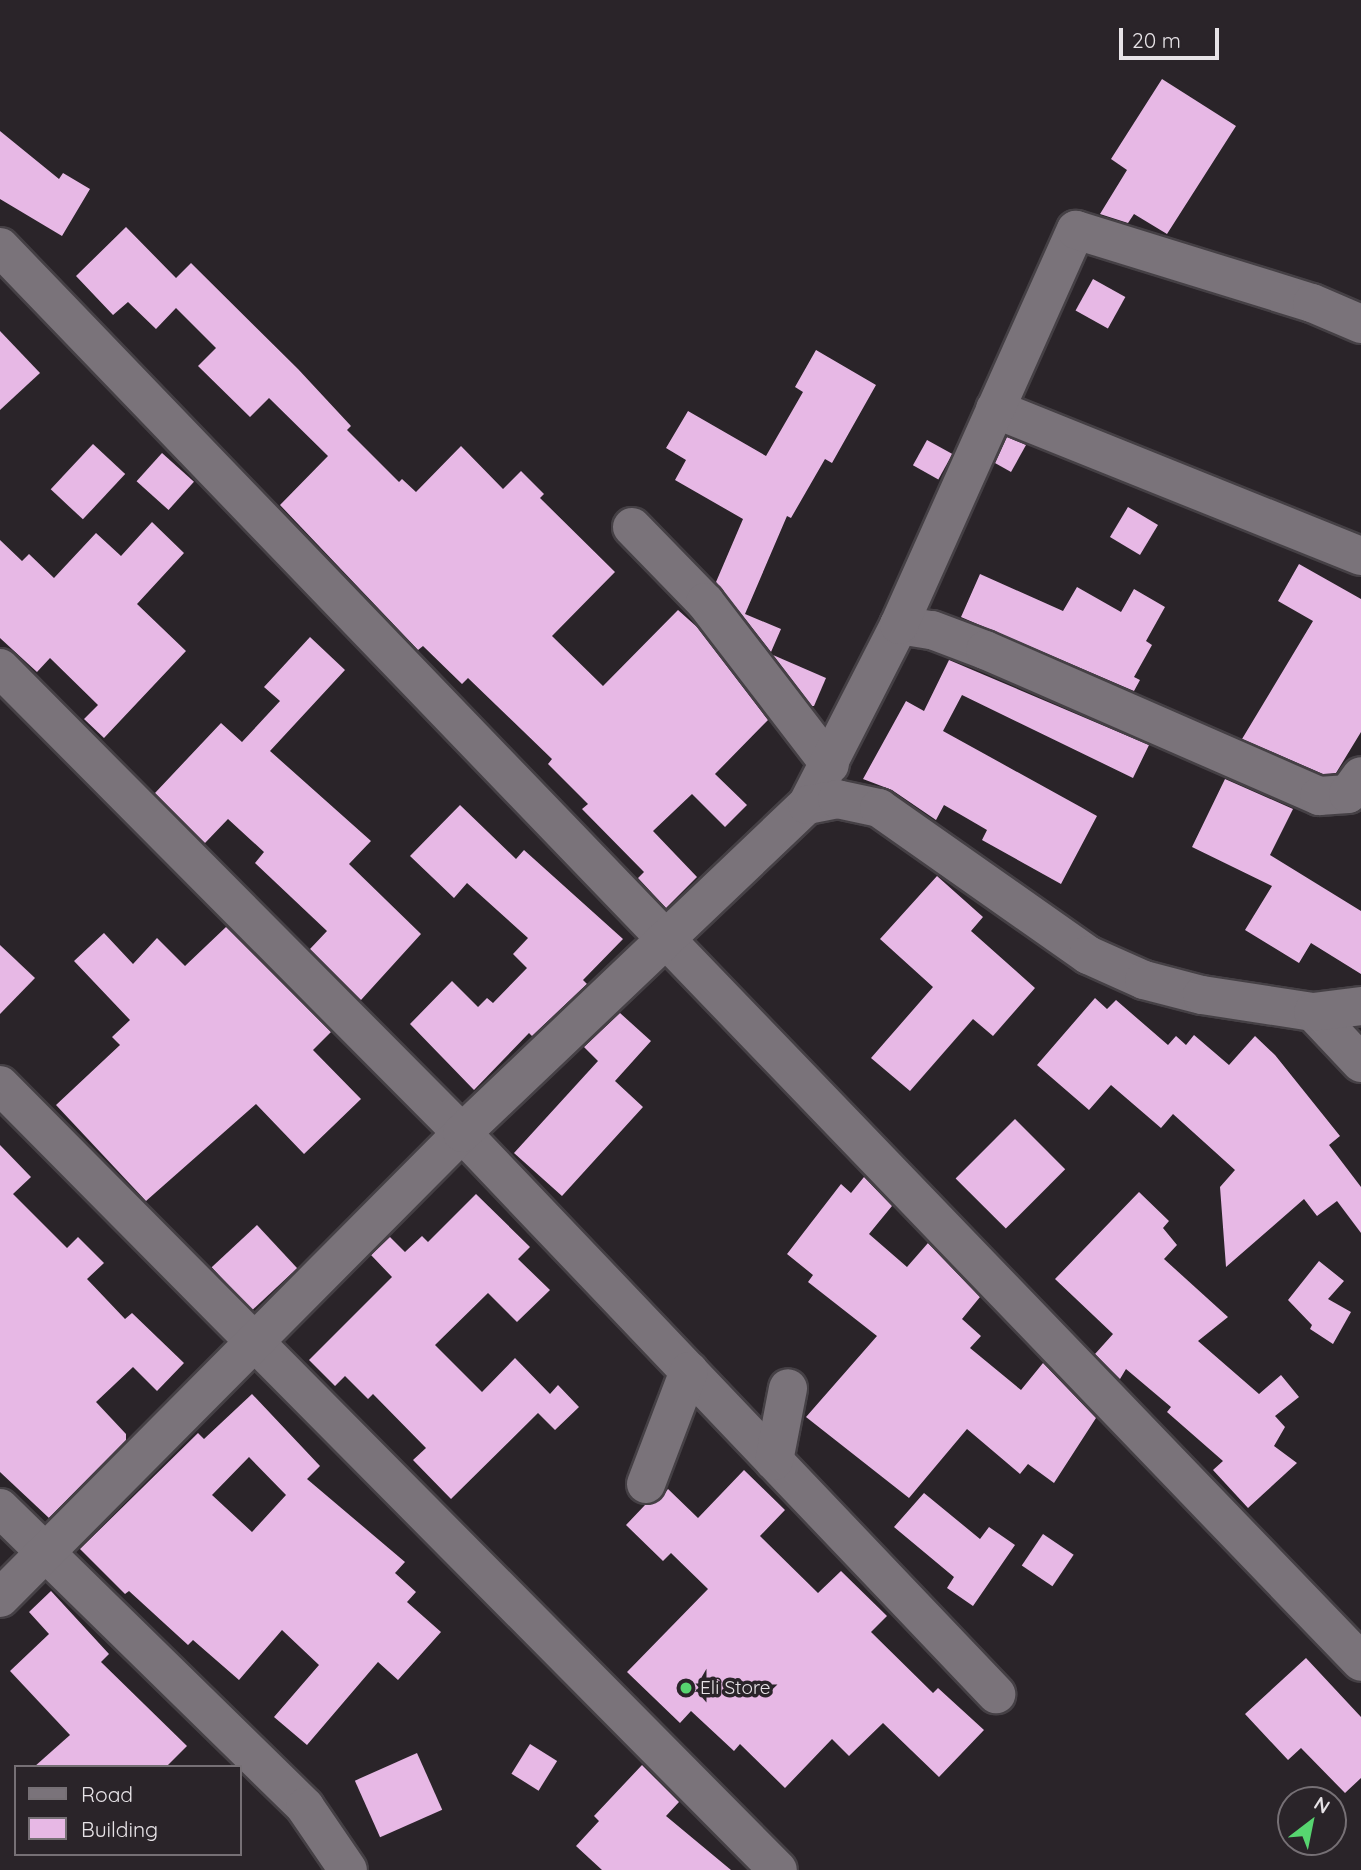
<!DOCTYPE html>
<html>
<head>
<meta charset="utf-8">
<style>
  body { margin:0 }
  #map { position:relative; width:1361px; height:1870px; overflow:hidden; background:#2a2429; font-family:Quicksand,sans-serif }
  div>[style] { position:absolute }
  .building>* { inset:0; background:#e7b8e5; transform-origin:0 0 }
  .roads { filter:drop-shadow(2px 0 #454045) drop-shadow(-2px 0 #454045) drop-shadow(0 2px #454045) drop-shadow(0 -2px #454045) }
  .minor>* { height:38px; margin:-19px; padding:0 19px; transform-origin:19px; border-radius:19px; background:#7a737a }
  .dots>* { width:19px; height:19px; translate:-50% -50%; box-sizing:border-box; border:4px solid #2a2429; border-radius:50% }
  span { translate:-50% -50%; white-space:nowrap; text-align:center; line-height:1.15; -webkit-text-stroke:7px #2a2429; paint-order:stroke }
  .poi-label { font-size:19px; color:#e7e3e7 }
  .left { translate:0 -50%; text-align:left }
  .legend { position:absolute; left:14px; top:1765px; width:228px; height:91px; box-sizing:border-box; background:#2a2429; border:2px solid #767075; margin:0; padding:9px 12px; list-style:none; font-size:21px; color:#e7e3e7 }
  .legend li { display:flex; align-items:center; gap:14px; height:35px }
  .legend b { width:35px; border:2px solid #767075 }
  .north { position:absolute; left:1277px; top:1786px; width:70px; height:70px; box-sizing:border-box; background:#2a2429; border:2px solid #767075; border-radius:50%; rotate:32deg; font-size:19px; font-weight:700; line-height:28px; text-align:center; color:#e7e3e7 }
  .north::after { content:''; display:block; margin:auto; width:24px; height:32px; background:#57d570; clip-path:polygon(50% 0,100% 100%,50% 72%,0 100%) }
  .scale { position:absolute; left:1119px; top:28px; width:100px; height:32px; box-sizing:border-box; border:4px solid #e7e3e7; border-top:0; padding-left:9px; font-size:21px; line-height:24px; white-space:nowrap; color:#e7e3e7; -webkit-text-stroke:5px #2a2429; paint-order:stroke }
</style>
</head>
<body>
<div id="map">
  <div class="building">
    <div style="clip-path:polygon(1162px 79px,1236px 126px,1167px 234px,1134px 214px,1128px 223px,1100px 214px,1127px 170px,1111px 159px)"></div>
    <div style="clip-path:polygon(0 131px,59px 179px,63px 173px,90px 189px,62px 236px,0 199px)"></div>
    <div style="clip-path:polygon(126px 227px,176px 278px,191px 263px,298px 369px,351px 426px,347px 430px,399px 482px,402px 479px,416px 492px,461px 446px,503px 489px,521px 471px,544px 494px,540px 498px,615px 572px,552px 636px,603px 686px,678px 610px,697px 627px,768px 720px,715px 774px,747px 805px,725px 827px,692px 794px,653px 831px,697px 877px,666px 908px,638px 878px,644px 872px,582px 809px,588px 804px,548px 764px,552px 759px,468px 678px,462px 684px,423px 646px,418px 650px,280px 505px,328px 456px,269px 398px,250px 417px,198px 366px,216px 348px,176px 308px,156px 329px,128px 302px,113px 315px,76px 276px)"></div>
    <div style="left:1093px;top:279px;width:37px;height:36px;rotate:29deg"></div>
    <div style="clip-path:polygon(0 331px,40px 373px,0 410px)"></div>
    <div style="clip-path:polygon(816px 350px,876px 385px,832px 463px,825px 459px,791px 518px,787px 516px,745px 614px,781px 629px,771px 652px,716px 582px,743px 519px,675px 480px,686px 460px,666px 448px,688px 411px,766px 456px,803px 392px,795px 387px)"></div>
    <div style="clip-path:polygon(1007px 437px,1026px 445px,1011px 472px,995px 463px)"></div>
    <div style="left:927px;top:440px;width:29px;height:29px;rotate:29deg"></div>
    <div style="left:93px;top:444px;width:44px;height:62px;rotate:43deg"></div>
    <div style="left:162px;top:453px;width:43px;height:38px;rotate:42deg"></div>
    <div style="left:1128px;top:507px;width:35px;height:35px;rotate:31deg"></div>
    <div style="clip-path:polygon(152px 522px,184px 553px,137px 604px,186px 651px,104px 738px,84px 719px,98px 705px,50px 658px,37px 672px,0 638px,0 540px,22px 561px,29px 554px,54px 578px,96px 533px,121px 556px)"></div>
    <div style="clip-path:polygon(1299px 564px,1361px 599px,1361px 732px,1336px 773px,1323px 774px,1242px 739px,1313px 621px,1278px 601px)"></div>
    <div style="clip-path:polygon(980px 574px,1063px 611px,1077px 587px,1121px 612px,1134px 589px,1165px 607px,1146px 641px,1152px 645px,1134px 677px,1140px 680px,1134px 691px,961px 617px)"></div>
    <div style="clip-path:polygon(310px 637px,345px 670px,270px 751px,371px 841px,349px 864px,421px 934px,361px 1000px,310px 949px,327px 931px,255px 863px,264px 852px,228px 819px,205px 843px,155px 793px,221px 723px,242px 742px,280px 701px,264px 687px)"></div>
    <div style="clip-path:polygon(773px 655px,826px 678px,814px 706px,812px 706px)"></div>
    <div style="clip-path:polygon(949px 660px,1149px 745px,1133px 778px,962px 695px,943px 731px,1097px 816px,1061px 884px,982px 840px,987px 830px,944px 805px,936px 820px,892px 790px,863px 779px,906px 701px,924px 711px)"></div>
    <div style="clip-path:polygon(1225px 779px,1293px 809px,1270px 855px,1361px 911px,1361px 974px,1311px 943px,1299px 963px,1245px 930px,1272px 886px,1192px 847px)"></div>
    <div style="clip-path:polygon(460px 805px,516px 859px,524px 850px,623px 939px,583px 980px,587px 984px,532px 1036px,529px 1033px,474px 1090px,410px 1024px,452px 981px,478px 1007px,487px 998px,493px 1003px,527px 968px,513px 954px,528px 938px,467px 883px,454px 898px,410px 856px)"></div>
    <div style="clip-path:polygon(937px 876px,983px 917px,971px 931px,1035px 988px,993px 1036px,973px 1019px,910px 1091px,871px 1058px,933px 987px,880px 939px)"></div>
    <div style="clip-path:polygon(226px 927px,331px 1032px,313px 1050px,361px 1099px,304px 1154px,256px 1104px,146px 1201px,56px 1105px,120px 1045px,112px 1037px,130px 1020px,74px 961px,104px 933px,133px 964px,157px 938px,185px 966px)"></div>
    <div style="clip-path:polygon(0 945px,35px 978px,0 1014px)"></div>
    <div style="clip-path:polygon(1095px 998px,1107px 1009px,1116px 1000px,1168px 1045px,1176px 1036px,1186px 1045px,1194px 1035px,1229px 1065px,1255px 1036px,1275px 1055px,1340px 1136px,1329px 1145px,1361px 1187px,1361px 1233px,1337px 1201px,1317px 1216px,1304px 1199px,1226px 1267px,1220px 1187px,1235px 1170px,1173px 1114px,1161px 1128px,1111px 1085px,1089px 1110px,1037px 1065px)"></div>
    <div style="clip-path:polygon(620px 1013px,651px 1041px,615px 1081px,643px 1107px,562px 1196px,514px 1153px,598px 1061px,584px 1047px)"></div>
    <div style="left:1015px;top:1119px;width:71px;height:84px;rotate:45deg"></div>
    <div style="clip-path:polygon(0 1145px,31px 1177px,13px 1194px,67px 1248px,78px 1237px,104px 1263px,87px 1279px,125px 1319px,132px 1313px,184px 1363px,157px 1391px,133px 1367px,96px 1402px,126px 1434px,126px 1440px,49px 1518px,0 1472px)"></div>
    <div style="clip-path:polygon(864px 1177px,892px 1206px,869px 1234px,907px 1267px,928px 1243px,980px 1297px,962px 1319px,981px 1336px,970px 1348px,1021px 1390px,1043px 1363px,1096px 1418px,1054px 1483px,1028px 1464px,1020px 1474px,967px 1429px,909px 1498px,806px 1417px,877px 1336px,808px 1282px,813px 1275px,787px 1254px,841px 1184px,851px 1193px)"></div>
    <div style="clip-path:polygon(1139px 1192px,1169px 1221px,1163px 1228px,1177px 1245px,1164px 1259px,1228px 1317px,1198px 1341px,1259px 1394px,1281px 1375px,1299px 1397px,1275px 1416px,1285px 1427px,1274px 1446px,1297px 1463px,1248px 1508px,1213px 1470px,1223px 1461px,1167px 1412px,1171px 1407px,1126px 1369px,1120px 1379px,1095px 1354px,1113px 1334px,1055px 1279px)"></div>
    <div style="clip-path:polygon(476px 1194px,530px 1247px,518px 1259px,550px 1290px,517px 1322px,488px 1293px,435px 1345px,482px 1392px,515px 1358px,550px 1394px,558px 1385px,579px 1407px,555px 1430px,538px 1413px,451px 1499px,413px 1460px,426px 1448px,373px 1394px,368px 1399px,345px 1376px,335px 1386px,309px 1360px,392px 1277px,371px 1255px,390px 1237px,405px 1252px,422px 1236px,428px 1242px)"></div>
    <div style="left:257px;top:1225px;width:59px;height:62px;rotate:47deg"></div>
    <div style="clip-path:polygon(1319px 1261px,1344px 1281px,1328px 1299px,1351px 1312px,1333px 1344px,1310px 1329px,1312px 1325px,1288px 1300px)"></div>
    <div style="clip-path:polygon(evenodd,252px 1394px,320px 1466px,307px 1479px,405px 1562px,395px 1573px,416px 1592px,407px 1602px,441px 1632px,398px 1680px,378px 1662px,307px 1745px,274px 1717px,319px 1665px,282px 1630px,239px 1680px,193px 1640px,188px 1645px,129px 1591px,125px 1594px,80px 1549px,198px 1433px,204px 1439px,252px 1394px,249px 1457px,286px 1495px,252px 1532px,212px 1495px,249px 1457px)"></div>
    <div style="clip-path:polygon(744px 1470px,785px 1510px,760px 1536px,818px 1593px,841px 1571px,887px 1616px,871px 1632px,933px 1693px,938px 1688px,984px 1730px,939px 1777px,883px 1723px,849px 1756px,832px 1739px,785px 1788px,740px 1744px,734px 1751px,691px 1711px,680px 1723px,627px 1672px,708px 1589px,671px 1553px,663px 1561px,626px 1525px,645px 1505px,660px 1500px,668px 1489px,698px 1518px)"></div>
    <div style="clip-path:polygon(924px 1493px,980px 1539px,989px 1527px,1015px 1545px,973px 1606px,947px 1588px,954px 1577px,894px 1527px)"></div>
    <div style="left:1043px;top:1534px;width:37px;height:38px;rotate:34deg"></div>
    <div style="clip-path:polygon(51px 1591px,109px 1654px,101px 1662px,187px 1746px,166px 1767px,34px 1767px,70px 1735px,10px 1671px,49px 1634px,29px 1612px)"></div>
    <div style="clip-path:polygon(1306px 1658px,1361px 1717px,1361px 1778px,1345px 1793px,1301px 1748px,1288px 1760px,1245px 1714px)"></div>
    <div style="left:530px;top:1744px;width:32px;height:35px;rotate:32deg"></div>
    <div style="left:417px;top:1753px;width:62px;height:68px;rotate:66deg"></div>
    <div style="clip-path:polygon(642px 1765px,679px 1802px,666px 1816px,731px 1870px,602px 1870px,576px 1846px,599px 1821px,594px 1816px)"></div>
  </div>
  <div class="roads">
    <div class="minor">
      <div style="left:0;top:247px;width:1963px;rotate:46.11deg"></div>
      <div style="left:995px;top:409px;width:394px;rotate:21.9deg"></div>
      <div style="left:632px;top:527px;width:105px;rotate:45.8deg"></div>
      <div style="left:705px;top:602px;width:205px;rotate:52.5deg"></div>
      <div style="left:899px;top:625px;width:33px;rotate:9deg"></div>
      <div style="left:932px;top:630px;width:57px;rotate:20.7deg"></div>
      <div style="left:985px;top:650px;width:365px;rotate:23.6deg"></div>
      <div style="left:1319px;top:796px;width:29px;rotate:-4deg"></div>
      <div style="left:1348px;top:794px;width:22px;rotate:-54deg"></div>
      <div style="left:0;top:668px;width:655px;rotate:45.19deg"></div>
      <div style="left:462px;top:1133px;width:775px;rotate:46.41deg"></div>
      <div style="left:807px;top:805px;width:202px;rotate:-62.9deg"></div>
      <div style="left:899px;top:625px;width:433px;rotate:-65.9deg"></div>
      <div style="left:1076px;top:230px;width:247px;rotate:17.2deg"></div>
      <div style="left:1312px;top:303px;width:53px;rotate:23.2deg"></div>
      <div style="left:1313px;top:1012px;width:70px;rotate:46.7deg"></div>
      <div style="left:0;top:1085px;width:1105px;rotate:45.26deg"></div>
      <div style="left:774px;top:1461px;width:74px;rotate:-79.1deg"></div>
      <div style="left:646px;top:1484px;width:121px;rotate:-69.2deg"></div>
      <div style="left:0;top:1508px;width:427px;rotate:44.4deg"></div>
      <div style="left:305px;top:1807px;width:76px;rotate:55.7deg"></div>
      <div style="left:0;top:1598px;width:655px;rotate:-45.19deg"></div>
      <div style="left:462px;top:1133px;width:476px;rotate:-43.6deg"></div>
      <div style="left:807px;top:805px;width:31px;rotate:-11deg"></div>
      <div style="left:837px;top:799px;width:43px;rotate:12.1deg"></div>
      <div style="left:879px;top:808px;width:256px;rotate:35.1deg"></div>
      <div style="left:1088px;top:955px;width:61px;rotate:24.1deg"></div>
      <div style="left:1144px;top:980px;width:60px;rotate:14.5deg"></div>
      <div style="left:1202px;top:995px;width:112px;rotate:8.7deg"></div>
      <div style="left:1313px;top:1012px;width:48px;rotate:-7.1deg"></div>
    </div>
  </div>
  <div class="dots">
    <div style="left:686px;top:1688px;background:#57d570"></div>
  </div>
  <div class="poi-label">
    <span class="left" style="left:700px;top:1688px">Eli Store</span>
  </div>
  <ul class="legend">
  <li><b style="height:9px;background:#7a737a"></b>Road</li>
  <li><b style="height:19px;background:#e7b8e5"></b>Building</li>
  </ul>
  <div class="north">N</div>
  <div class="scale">20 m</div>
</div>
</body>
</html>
